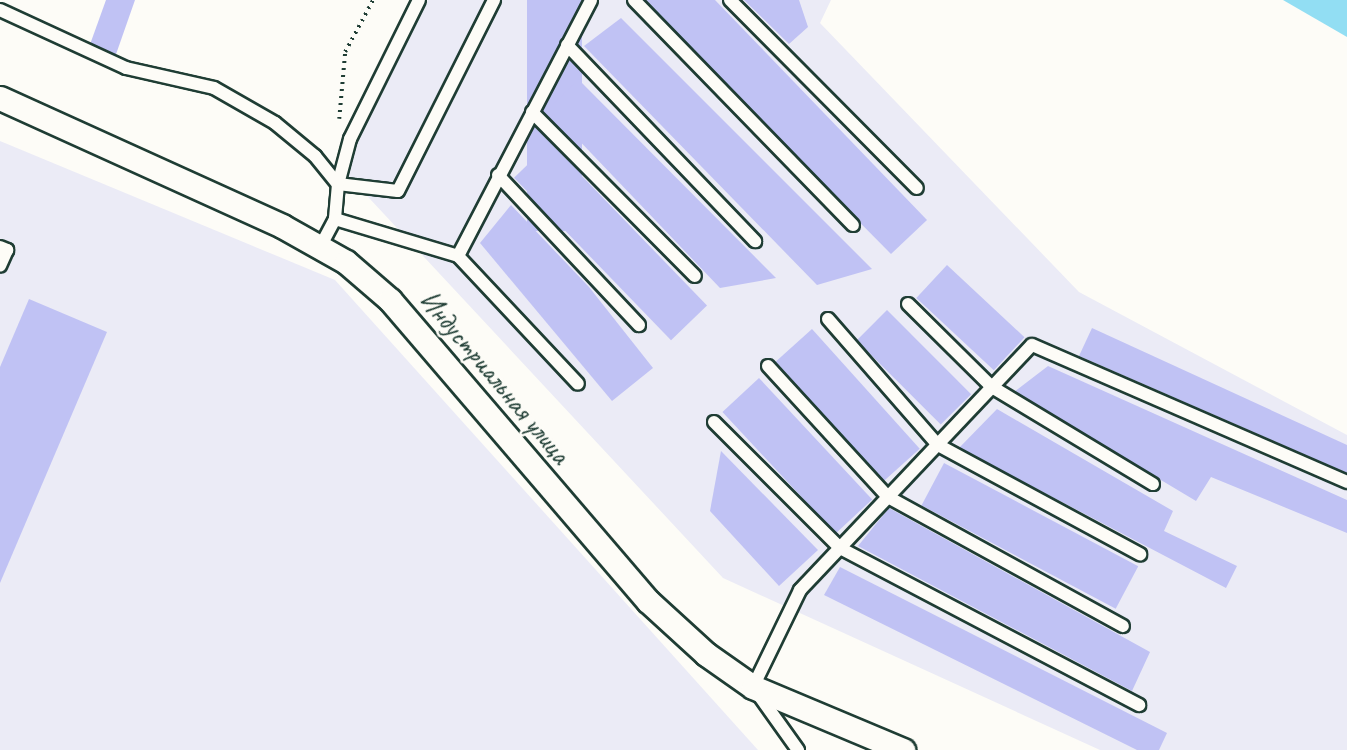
<!DOCTYPE html>
<html>
<head>
<meta charset="utf-8">
<style>
  body { margin:0 }
  #map { position:relative; width:1347px; height:750px; overflow:hidden; background:#fdfcf7; font-family:Caveat,sans-serif }
  div>[style] { position:absolute }
  .built>* { inset:0; background:#ebebf6 }
  .water>* { inset:0; background:#92def3 }
  .building>* { inset:0; background:#c0c2f4; transform-origin:0 0 }
  .path>* { height:3.5px; margin-top:-1.75px; transform-origin:0; background:repeating-linear-gradient(90deg,#1f3d34 0 2px,transparent 0 7px) }
  .roads { filter:drop-shadow(2px 0 #1f3d34) drop-shadow(-2px 0 #1f3d34) drop-shadow(0 2px #1f3d34) drop-shadow(0 -2px #1f3d34) }
  .lane>* { height:12px; margin:-6px; padding:0 6px; transform-origin:6px; border-radius:6px; background:#fdfcf7 }
  .street>* { height:23px; margin:-11.5px; padding:0 11.5px; transform-origin:11.5px; border-radius:11.5px; background:#fdfcf7 }
  span { translate:-50% -50%; white-space:nowrap; text-align:center; line-height:1.15; -webkit-text-stroke:5px #fdfcf7; paint-order:stroke }
  .street-label { font-size:28px; color:#1f3d34 }
</style>
</head>
<body>
<div id="map">
  <div class="built">
    <div style="clip-path:polygon(428px 0,831px 0,820px 23px,1079px 292px,1347px 435px,1347px 750px,1100px 750px,723px 578px,343px 170px)"></div>
    <div style="clip-path:polygon(0 141px,335px 280px,758px 750px,0 750px)"></div>
  </div>
  <div class="water">
    <div style="clip-path:polygon(1283px 0,1347px 0,1347px 37px)"></div>
  </div>
  <div class="building">
    <div style="clip-path:polygon(106px 0,135px 0,114px 60px,88px 50px)"></div>
    <div style="left:527px;top:0;width:55px;height:231px"></div>
    <div style="clip-path:polygon(640px 0,715px 0,927px 220px,891px 254px)"></div>
    <div style="clip-path:polygon(744px 0,799px 0,808px 27px,789px 44px)"></div>
    <div style="clip-path:polygon(621px 18px,872px 269px,817px 285px,584px 46px)"></div>
    <div style="clip-path:polygon(578px 79px,776px 278px,720px 288px,549px 109px)"></div>
    <div style="left:550px;top:143px;width:226px;height:50px;rotate:46deg"></div>
    <div style="clip-path:polygon(511px 205px,589px 287px,653px 368px,612px 401px,480px 243px)"></div>
    <div style="left:947px;top:265px;width:106px;height:45px;rotate:43deg"></div>
    <div style="clip-path:polygon(29px 299px,107px 332px,0 583px,0 367px)"></div>
    <div style="left:887px;top:310px;width:119px;height:43px;rotate:45deg"></div>
    <div style="clip-path:polygon(1092px 328px,1347px 445px,1347px 473px,1079px 356px)"></div>
    <div style="left:812px;top:329px;width:161px;height:49px;rotate:48deg"></div>
    <div style="clip-path:polygon(1048px 366px,1347px 500px,1347px 533px,1211px 477px,1196px 501px,1014px 392px)"></div>
    <div style="left:759px;top:378px;width:166px;height:50px;rotate:47deg"></div>
    <div style="clip-path:polygon(997px 409px,1173px 511px,1164px 531px,1237px 566px,1226px 588px,959px 448px)"></div>
    <div style="clip-path:polygon(721px 451px,818px 550px,779px 586px,710px 511px)"></div>
    <div style="left:944px;top:463px;width:220px;height:48px;rotate:28deg"></div>
    <div style="clip-path:polygon(889px 508px,1150px 652px,1132px 691px,858px 546px)"></div>
    <div style="clip-path:polygon(840px 567px,1167px 733px,1159px 750px,1137px 750px,824px 595px)"></div>
  </div>
  <div class="path">
    <div style="left:339px;top:119px;width:67px;rotate:-84.9deg"></div>
    <div style="left:345px;top:52px;width:59px;rotate:-61.7deg"></div>
  </div>
  <div class="roads">
    <div class="lane">
      <div style="left:419px;top:0;width:155px;rotate:116.4deg"></div>
      <div style="left:350px;top:139px;width:47px;rotate:104.9deg"></div>
      <div style="left:338px;top:184px;width:60px;rotate:6.7deg"></div>
      <div style="left:398px;top:191px;width:214px;rotate:-63.3deg"></div>
      <div style="left:634px;top:0;width:314px;rotate:45.8deg"></div>
      <div style="left:730px;top:0;width:265px;rotate:45.2deg"></div>
      <div style="left:0;top:10px;width:139px;rotate:24.7deg"></div>
      <div style="left:126px;top:68px;width:90px;rotate:12.8deg"></div>
      <div style="left:214px;top:88px;width:70px;rotate:29.8deg"></div>
      <div style="left:275px;top:123px;width:52px;rotate:39.5deg"></div>
      <div style="left:315px;top:156px;width:36px;rotate:51deg"></div>
      <div style="left:338px;top:184px;width:35px;rotate:95deg"></div>
      <div style="left:335px;top:219px;width:32px;rotate:118deg"></div>
      <div style="left:567px;top:45px;width:272px;rotate:46.2deg"></div>
      <div style="left:532px;top:112px;width:231px;rotate:45.2deg"></div>
      <div style="left:498px;top:175px;width:206px;rotate:46.8deg"></div>
      <div style="left:335px;top:219px;width:128px;rotate:16.7deg"></div>
      <div style="left:458px;top:256px;width:288px;rotate:-62.5deg"></div>
      <div style="left:0;top:247px;width:8px;rotate:23deg"></div>
      <div style="left:7px;top:250px;width:17px;rotate:114deg"></div>
      <div style="left:458px;top:256px;width:175px;rotate:46.8deg"></div>
      <div style="left:908px;top:304px;width:118px;rotate:44.7deg"></div>
      <div style="left:992px;top:387px;width:188px;rotate:31.1deg"></div>
      <div style="left:828px;top:319px;width:167px;rotate:48.9deg"></div>
      <div style="left:938px;top:445px;width:230px;rotate:28.4deg"></div>
      <div style="left:768px;top:366px;width:178px;rotate:47.5deg"></div>
      <div style="left:888px;top:497px;width:268px;rotate:28.8deg"></div>
      <div style="left:714px;top:422px;width:178px;rotate:45deg"></div>
      <div style="left:840px;top:548px;width:338px;rotate:27.7deg"></div>
      <div style="left:798px;top:750px;width:77px;rotate:-125.5deg"></div>
      <div style="left:753px;top:687px;width:108px;rotate:-64.1deg"></div>
      <div style="left:800px;top:590px;width:337px;rotate:-46.6deg"></div>
      <div style="left:1032px;top:345px;width:344px;rotate:23.5deg"></div>
    </div>
    <div class="street">
      <div style="left:0;top:98px;width:310px;rotate:24.4deg"></div>
      <div style="left:282px;top:226px;width:73px;rotate:29.4deg"></div>
      <div style="left:346px;top:262px;width:58px;rotate:40.8deg"></div>
      <div style="left:390px;top:300px;width:396px;rotate:49.4deg"></div>
      <div style="left:648px;top:601px;width:79px;rotate:42.4deg"></div>
      <div style="left:706px;top:654px;width:57px;rotate:35.1deg"></div>
      <div style="left:753px;top:687px;width:163px;rotate:22.8deg"></div>
    </div>
  </div>
  <div class="street-label">
    <span style="left:495px;top:377px;rotate:50deg">Индустриальная улица</span>
  </div>
</div>
</body>
</html>
